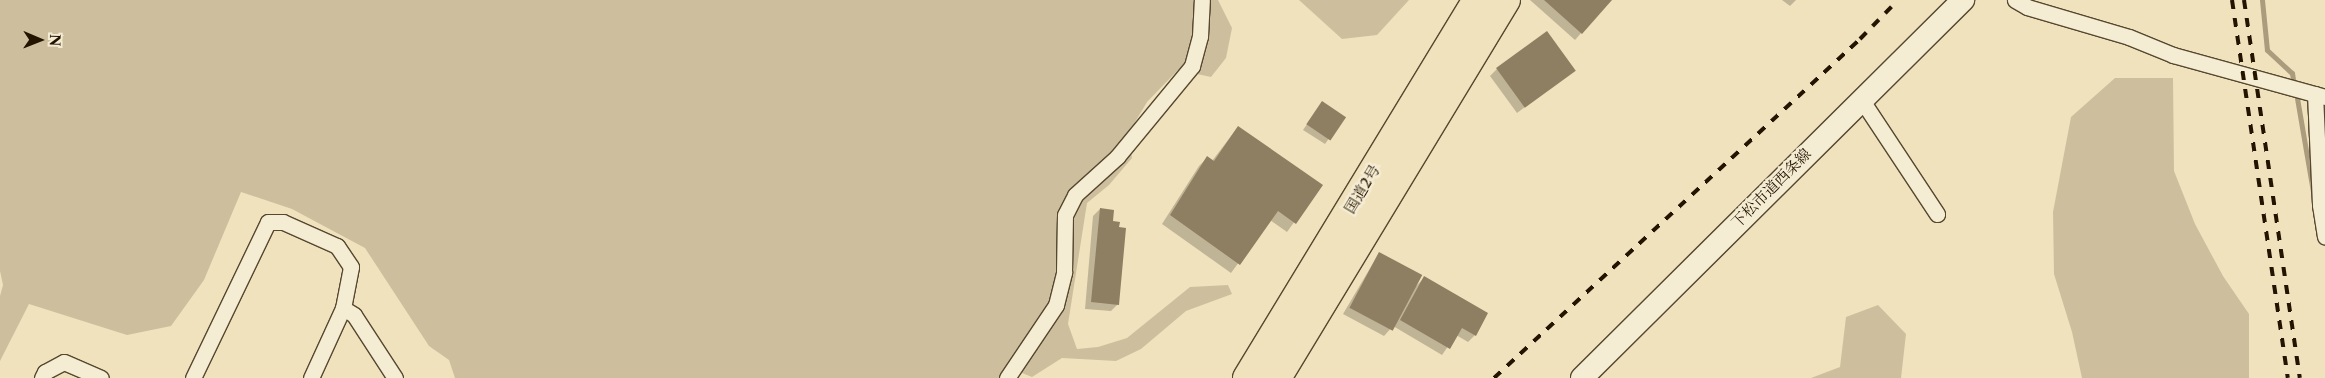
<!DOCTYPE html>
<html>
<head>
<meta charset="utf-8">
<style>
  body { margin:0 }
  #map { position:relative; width:2325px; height:378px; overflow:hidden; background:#f0e2bd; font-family:"Libre Caslon Text","Noto Serif JP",serif }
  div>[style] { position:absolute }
  .green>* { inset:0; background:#cdbf9d }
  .shadow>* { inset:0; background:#0003 }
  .stream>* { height:5px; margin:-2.5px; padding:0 2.5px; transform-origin:2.5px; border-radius:2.5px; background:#aa9c7d }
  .building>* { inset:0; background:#8e7f62; transform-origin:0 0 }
  .roads { filter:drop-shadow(1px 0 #56482f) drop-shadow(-1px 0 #56482f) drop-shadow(0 1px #56482f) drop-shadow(0 -1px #56482f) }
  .street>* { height:15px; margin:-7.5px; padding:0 7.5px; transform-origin:7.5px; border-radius:7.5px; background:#f5ecd4 }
  .secondary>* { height:22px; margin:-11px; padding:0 11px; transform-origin:11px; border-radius:11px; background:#f5ecd4 }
  .highway>* { height:28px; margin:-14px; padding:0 14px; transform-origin:14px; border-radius:14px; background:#f0e2bd }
  .rail>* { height:4px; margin-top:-2px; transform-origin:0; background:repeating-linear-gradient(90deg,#231400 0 9px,transparent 0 18px) }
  span { translate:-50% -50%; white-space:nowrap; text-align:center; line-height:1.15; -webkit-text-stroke:5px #f5ecd4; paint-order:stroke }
  .street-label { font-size:15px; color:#231400 }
  .north { position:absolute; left:15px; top:15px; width:50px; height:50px; -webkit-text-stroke:4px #f5ecd4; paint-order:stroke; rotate:91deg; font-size:14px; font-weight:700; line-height:20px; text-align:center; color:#231400 }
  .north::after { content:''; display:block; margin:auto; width:18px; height:22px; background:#231400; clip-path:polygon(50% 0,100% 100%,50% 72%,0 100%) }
</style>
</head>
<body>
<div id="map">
  <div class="green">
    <div style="clip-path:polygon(0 0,1218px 0,1232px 28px,1226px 58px,1211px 77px,1178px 70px,1147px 102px,1128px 134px,1132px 158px,1109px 185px,1087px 203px,1068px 324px,1077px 349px,1098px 347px,1127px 338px,1190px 287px,1228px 285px,1232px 294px,1186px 311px,1141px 349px,1116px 361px,1062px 358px,1032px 377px,1005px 366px,1003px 378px,455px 378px,449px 360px,429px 346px,365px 248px,292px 209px,241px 192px,204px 280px,171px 326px,127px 335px,29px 304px,0 361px,0 296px,3px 285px,0 271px)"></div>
    <div style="clip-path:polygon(1299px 0,1409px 0,1377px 35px,1342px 39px)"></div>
    <div style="clip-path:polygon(2115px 78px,2173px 78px,2174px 171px,2195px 224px,2223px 276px,2249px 314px,2249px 378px,2082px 378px,2072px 332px,2054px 274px,2053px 212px,2071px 117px)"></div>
    <div style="clip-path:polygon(1878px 305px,1906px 334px,1901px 378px,1811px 378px,1840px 367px,1846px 317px)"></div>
  </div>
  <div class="shadow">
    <div style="clip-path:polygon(1530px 0,1610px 0,1575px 40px)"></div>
    <div style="clip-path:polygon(1782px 0,1796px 0,1790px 6px)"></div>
    <div style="clip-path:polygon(1497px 69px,1574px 71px,1517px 113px,1490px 76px)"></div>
    <div style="clip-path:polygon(1318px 108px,1344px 117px,1325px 144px,1303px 130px)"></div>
    <div style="clip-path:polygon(1238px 127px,1321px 185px,1287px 232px,1270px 220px,1231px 273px,1162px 224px,1199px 166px,1207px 158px,1212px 161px)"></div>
    <div style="clip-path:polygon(1100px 209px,1112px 222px,1118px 304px,1111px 311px,1085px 309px,1093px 216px)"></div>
    <div style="clip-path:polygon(1379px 253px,1414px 288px,1424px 278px,1475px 335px,1468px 342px,1456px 335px,1442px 355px,1393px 326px,1384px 336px,1343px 314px)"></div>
  </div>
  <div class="stream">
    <div style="left:2262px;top:0;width:50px;rotate:84.3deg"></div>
    <div style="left:2267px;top:50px;width:34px;rotate:43deg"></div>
    <div style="left:2292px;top:73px;width:6px;rotate:81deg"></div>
    <div style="left:2297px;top:98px;width:95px;rotate:80.3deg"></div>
  </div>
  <div class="building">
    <div style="clip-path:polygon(1544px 0,1612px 0,1582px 34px)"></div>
    <div style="left:1547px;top:31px;width:49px;height:63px;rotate:54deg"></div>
    <div style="left:1322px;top:101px;width:29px;height:28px;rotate:34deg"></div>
    <div style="clip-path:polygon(1238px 126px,1323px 185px,1296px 224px,1278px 211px,1240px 265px,1170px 215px,1207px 156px,1214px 161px)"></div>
    <div style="clip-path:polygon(1100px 208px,1114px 210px,1113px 221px,1120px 222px,1119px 227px,1126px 228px,1119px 305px,1091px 302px)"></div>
    <div style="left:1379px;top:252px;width:49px;height:63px;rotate:28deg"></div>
    <div style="clip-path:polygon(1424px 276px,1488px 313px,1476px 336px,1462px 328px,1450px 349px,1400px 320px)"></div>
  </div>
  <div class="roads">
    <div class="street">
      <div style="left:2015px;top:0;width:14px;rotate:30deg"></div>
      <div style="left:2027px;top:7px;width:106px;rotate:16.4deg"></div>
      <div style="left:2129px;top:37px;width:48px;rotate:22.2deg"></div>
      <div style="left:2173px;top:55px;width:158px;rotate:15.4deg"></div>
      <div style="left:2315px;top:94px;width:111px;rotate:87.4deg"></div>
      <div style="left:2320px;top:205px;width:32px;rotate:81deg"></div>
      <div style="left:1861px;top:99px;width:138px;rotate:56.5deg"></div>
      <div style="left:343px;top:308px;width:13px;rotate:32deg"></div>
      <div style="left:354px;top:315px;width:75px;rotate:56.9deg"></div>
      <div style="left:42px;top:378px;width:7px;rotate:-63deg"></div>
      <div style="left:45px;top:372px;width:21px;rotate:-28deg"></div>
      <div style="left:64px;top:362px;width:40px;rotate:23.4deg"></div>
      <div style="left:193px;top:378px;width:173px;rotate:-64.3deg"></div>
      <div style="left:268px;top:222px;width:15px"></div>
      <div style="left:283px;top:222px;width:59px;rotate:24deg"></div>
      <div style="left:337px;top:246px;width:25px;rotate:56deg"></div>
      <div style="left:351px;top:267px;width:42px;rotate:101deg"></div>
      <div style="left:343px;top:308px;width:77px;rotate:114.6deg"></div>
      <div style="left:1007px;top:378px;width:88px;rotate:-56.1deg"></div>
      <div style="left:1056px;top:305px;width:34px;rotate:-76deg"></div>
      <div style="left:1064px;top:272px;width:57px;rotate:-89deg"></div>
      <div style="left:1065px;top:215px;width:22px;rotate:-63deg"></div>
      <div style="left:1075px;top:195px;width:57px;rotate:-42.1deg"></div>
      <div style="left:1117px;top:157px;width:118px;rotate:-50.5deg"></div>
      <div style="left:1192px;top:66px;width:31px;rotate:-75deg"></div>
      <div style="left:1200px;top:36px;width:36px;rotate:-87deg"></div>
    </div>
    <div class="secondary">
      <div style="left:1582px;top:378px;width:537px;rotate:-44.77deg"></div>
    </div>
    <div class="highway">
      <div style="left:1247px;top:378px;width:442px;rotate:-58.7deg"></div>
      <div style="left:1277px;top:378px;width:442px;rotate:-58.8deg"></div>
    </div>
  </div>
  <div class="rail">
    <div style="left:2232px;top:0;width:382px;rotate:81.6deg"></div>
    <div style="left:2244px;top:0;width:382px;rotate:81.6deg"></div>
    <div style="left:1494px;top:378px;width:499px;rotate:-42.8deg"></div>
    <div style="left:1860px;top:39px;width:54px;rotate:-45.7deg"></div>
  </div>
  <div class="street-label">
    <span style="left:1771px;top:188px;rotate:-45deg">下松市道西条線</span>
    <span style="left:1362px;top:189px;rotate:-59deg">国道2号</span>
  </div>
  <div class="north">N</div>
</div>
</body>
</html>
